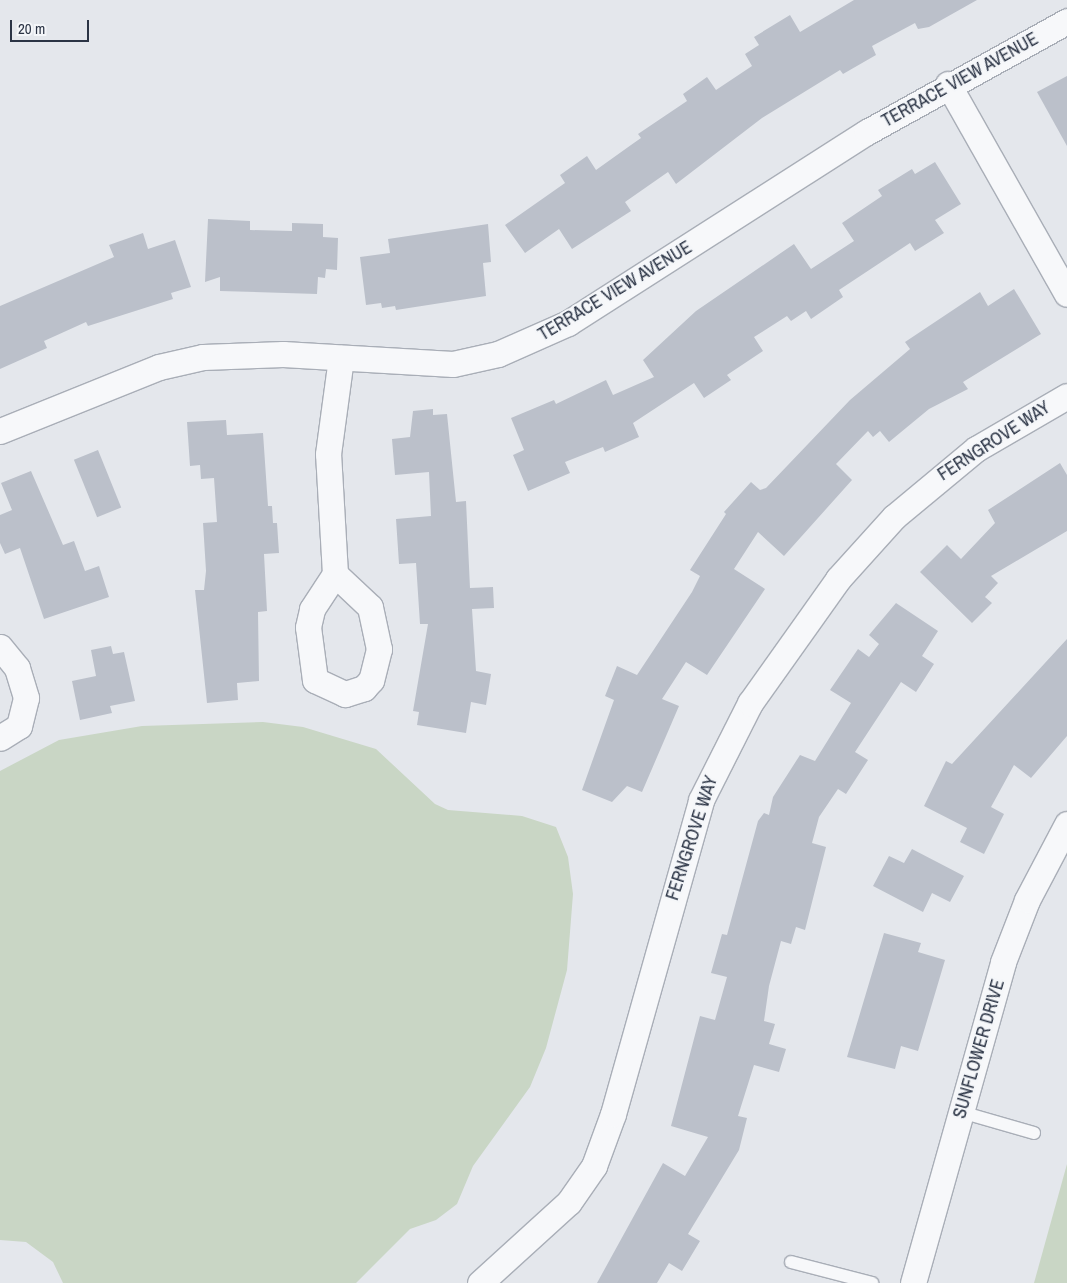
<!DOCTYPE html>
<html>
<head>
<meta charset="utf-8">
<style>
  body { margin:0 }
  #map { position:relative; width:1067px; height:1283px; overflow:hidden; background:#e4e7ec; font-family:"Archivo Narrow",sans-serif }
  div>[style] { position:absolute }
  .green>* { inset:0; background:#c9d6c5 }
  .building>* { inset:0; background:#bbc0ca; transform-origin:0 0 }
  .roads { filter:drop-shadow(1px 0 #a9aeb7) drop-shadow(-1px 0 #a9aeb7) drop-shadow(0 1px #a9aeb7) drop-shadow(0 -1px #a9aeb7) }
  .service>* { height:12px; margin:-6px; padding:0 6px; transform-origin:6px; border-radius:6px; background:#f7f8fa }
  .minor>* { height:25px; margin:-12.5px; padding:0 12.5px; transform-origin:12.5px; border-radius:12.5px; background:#f7f8fa }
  span { translate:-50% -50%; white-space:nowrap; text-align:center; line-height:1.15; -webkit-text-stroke:4px #f4f6f9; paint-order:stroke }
  .street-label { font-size:18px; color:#2b3445 }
  .scale { position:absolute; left:10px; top:20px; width:79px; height:22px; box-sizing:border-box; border:2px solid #2b3445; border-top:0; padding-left:6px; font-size:15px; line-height:18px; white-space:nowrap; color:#2b3445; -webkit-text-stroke:4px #f4f6f9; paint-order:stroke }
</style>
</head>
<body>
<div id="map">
  <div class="green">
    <div style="clip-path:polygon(263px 722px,303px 727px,376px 749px,435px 804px,448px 810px,522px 816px,556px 827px,568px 857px,573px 894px,567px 970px,546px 1048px,530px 1087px,473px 1166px,457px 1204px,436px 1220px,410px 1229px,356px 1283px,63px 1283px,53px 1262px,26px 1242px,0 1240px,0 771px,59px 740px,142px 726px)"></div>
    <div style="clip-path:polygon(1067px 1164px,1067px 1283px,1034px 1283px)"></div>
  </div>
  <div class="building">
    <div style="clip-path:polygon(854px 0,977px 0,929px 27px,918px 29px,915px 23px,872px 46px,876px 55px,843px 74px,840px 70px,762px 118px,676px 184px,668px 172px,625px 202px,631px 211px,572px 249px,559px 229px,525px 253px,505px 225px,565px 183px,560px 175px,587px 156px,596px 170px,631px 145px,641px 138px,638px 134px,687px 101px,683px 94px,707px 77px,716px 90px,752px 66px,745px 54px,759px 45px,754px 37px,790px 15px,800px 32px)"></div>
    <div style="clip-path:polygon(1067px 76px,1067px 146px,1037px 92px)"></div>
    <div style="clip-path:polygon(935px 162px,961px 204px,935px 220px,944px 233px,915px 251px,910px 243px,839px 290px,843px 297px,811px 319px,806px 311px,791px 321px,787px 316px,754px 337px,763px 351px,727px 375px,731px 380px,704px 398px,694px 383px,633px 423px,639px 437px,605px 452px,603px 447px,565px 462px,570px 473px,528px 491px,513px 455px,524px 450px,511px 418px,554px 400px,556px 404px,606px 380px,613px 395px,654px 377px,643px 360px,696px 311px,794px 244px,811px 269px,854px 241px,842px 223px,882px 196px,878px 190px,912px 169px,915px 174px)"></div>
    <div style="clip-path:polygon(208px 219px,250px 221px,250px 230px,292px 231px,292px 223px,323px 224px,323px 237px,338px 238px,337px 270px,326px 269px,325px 278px,318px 277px,317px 294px,220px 291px,220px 277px,205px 282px)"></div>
    <div style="clip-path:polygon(488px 224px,491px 262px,483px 263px,486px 296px,396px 310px,395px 306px,382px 308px,381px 303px,366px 305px,360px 257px,390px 253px,388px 239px)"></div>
    <div style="clip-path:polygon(143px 233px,148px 249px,175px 240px,191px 287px,171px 293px,173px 299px,88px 326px,86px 322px,44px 341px,47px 348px,0 369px,0 306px,114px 257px,109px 245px)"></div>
    <div style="clip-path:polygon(1014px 289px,1041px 334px,963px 382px,968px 389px,929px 409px,889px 442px,880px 431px,873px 437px,868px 431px,836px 464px,852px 480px,784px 556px,758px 532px,734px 569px,765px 589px,707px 675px,686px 662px,662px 699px,679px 706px,642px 792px,627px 786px,612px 802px,582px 790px,614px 700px,605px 696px,617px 666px,637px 675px,692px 592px,700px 576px,690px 570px,726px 514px,724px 512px,751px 482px,760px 490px,766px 488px,850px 400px,910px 349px,905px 342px,980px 292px,988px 306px)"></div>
    <div style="clip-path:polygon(433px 409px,433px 415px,447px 414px,456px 502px,466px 501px,470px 588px,493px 587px,494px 608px,472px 609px,476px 671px,491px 674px,486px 705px,471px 702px,466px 733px,417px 725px,419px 712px,413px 711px,428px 624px,420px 624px,416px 563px,399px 564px,396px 519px,431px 516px,429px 472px,395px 475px,392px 439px,410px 437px,413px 411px)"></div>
    <div style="clip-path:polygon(226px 420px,227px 435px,263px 433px,268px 506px,272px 506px,273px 523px,277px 523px,279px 553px,264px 554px,267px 611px,258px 612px,259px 681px,237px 683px,238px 700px,207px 703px,195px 590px,204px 590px,206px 571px,203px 523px,217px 522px,214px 478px,201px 479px,200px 465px,190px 466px,187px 422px)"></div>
    <div style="left:98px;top:450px;width:62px;height:26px;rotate:68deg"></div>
    <div style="clip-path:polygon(1060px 463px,1067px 475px,1067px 531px,991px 576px,998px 583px,985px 597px,992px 603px,972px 623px,920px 572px,947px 545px,961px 559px,995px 523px,988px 510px)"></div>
    <div style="clip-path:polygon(31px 471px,63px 545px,74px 541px,85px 571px,99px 566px,109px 597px,44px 619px,20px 548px,5px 554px,0 543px,0 515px,12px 510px,1px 483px)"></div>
    <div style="clip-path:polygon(896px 603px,938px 631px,922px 656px,934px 664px,916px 692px,901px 682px,855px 752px,868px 760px,846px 794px,838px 789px,819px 817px,812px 843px,826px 847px,805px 930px,796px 927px,791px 944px,781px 941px,769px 986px,764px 1021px,775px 1024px,769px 1044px,786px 1049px,779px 1072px,754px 1065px,738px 1116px,747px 1118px,739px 1150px,688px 1234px,700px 1241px,682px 1271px,669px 1263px,657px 1283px,597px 1283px,663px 1163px,685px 1176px,708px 1137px,671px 1126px,700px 1016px,715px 1020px,727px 977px,711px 973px,722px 934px,727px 935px,758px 821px,764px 813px,769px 815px,773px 797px,800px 755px,815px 761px,851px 703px,830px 690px,858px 649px,869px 657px,879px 644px,869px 635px)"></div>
    <div style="clip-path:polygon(1067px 639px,1067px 736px,1031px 778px,1014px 765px,991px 807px,1004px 814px,984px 854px,960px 842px,967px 828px,924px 806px,946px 761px,952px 764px)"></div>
    <div style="clip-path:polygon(111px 646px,113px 654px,124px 652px,135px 701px,110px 706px,112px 713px,80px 720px,72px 681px,96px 676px,91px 650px)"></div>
    <div style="clip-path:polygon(912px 849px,964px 876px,950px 902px,932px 893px,923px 912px,873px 886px,889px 856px,904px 863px)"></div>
    <div style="clip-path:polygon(884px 933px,921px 943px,918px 952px,945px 960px,918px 1051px,901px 1046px,895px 1069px,847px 1057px)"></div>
  </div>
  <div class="roads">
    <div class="service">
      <div style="left:961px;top:1112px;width:76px;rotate:16deg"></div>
      <div style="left:791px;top:1262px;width:84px;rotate:14.5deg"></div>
    </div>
    <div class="minor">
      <div style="left:948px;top:84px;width:241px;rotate:60.5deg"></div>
      <div style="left:0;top:431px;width:171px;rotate:-21.9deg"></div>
      <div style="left:159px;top:367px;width:45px;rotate:-12.8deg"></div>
      <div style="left:203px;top:357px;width:80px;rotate:-2.1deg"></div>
      <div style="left:283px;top:354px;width:170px;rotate:3.4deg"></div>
      <div style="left:453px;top:364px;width:46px;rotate:-12.5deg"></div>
      <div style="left:498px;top:354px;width:77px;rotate:-23.9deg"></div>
      <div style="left:568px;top:323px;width:355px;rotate:-32.6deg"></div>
      <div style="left:867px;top:132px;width:229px;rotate:-29deg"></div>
      <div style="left:335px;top:574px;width:48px;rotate:43.3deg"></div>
      <div style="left:370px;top:607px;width:43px;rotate:77.9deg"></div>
      <div style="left:379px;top:649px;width:32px;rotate:104deg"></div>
      <div style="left:371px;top:680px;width:11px;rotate:131deg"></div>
      <div style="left:364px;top:688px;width:20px;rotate:162deg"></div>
      <div style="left:345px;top:694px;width:33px;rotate:-155deg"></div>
      <div style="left:315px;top:680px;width:53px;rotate:-97.5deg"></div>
      <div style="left:308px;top:627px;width:18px;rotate:-77deg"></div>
      <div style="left:312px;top:609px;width:42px;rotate:-56.7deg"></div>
      <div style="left:335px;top:574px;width:120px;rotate:-93.3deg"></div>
      <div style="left:328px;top:454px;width:97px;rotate:-82.3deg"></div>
      <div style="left:0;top:647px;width:27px;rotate:51deg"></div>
      <div style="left:17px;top:668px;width:31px;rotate:73deg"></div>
      <div style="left:26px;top:698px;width:29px;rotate:104deg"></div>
      <div style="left:19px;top:726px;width:22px;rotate:148deg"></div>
      <div style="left:480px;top:1283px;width:120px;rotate:-42.3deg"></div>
      <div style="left:569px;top:1202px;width:44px;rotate:-55.2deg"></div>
      <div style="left:594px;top:1166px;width:55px;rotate:-69.9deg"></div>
      <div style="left:613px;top:1114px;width:326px;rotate:-74.3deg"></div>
      <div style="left:701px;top:800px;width:109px;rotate:-63.2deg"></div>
      <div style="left:750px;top:703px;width:152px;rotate:-54.6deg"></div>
      <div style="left:838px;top:579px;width:84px;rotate:-47.9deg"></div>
      <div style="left:894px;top:517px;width:107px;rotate:-39.7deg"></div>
      <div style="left:976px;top:449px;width:105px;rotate:-30.2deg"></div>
      <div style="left:913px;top:1283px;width:333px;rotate:-74.3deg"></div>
      <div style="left:1003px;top:962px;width:66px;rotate:-68.8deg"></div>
      <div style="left:1027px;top:900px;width:86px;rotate:-62.2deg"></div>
    </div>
  </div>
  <div class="street-label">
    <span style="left:960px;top:80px;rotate:-29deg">TERRACE VIEW AVENUE</span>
    <span style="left:615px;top:291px;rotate:-31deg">TERRACE VIEW AVENUE</span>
    <span style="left:994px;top:441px;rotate:-33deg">FERNGROVE WAY</span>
    <span style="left:692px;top:838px;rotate:-72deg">FERNGROVE WAY</span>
    <span style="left:979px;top:1049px;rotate:-74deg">SUNFLOWER DRIVE</span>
  </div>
  <div class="scale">20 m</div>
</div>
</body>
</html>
